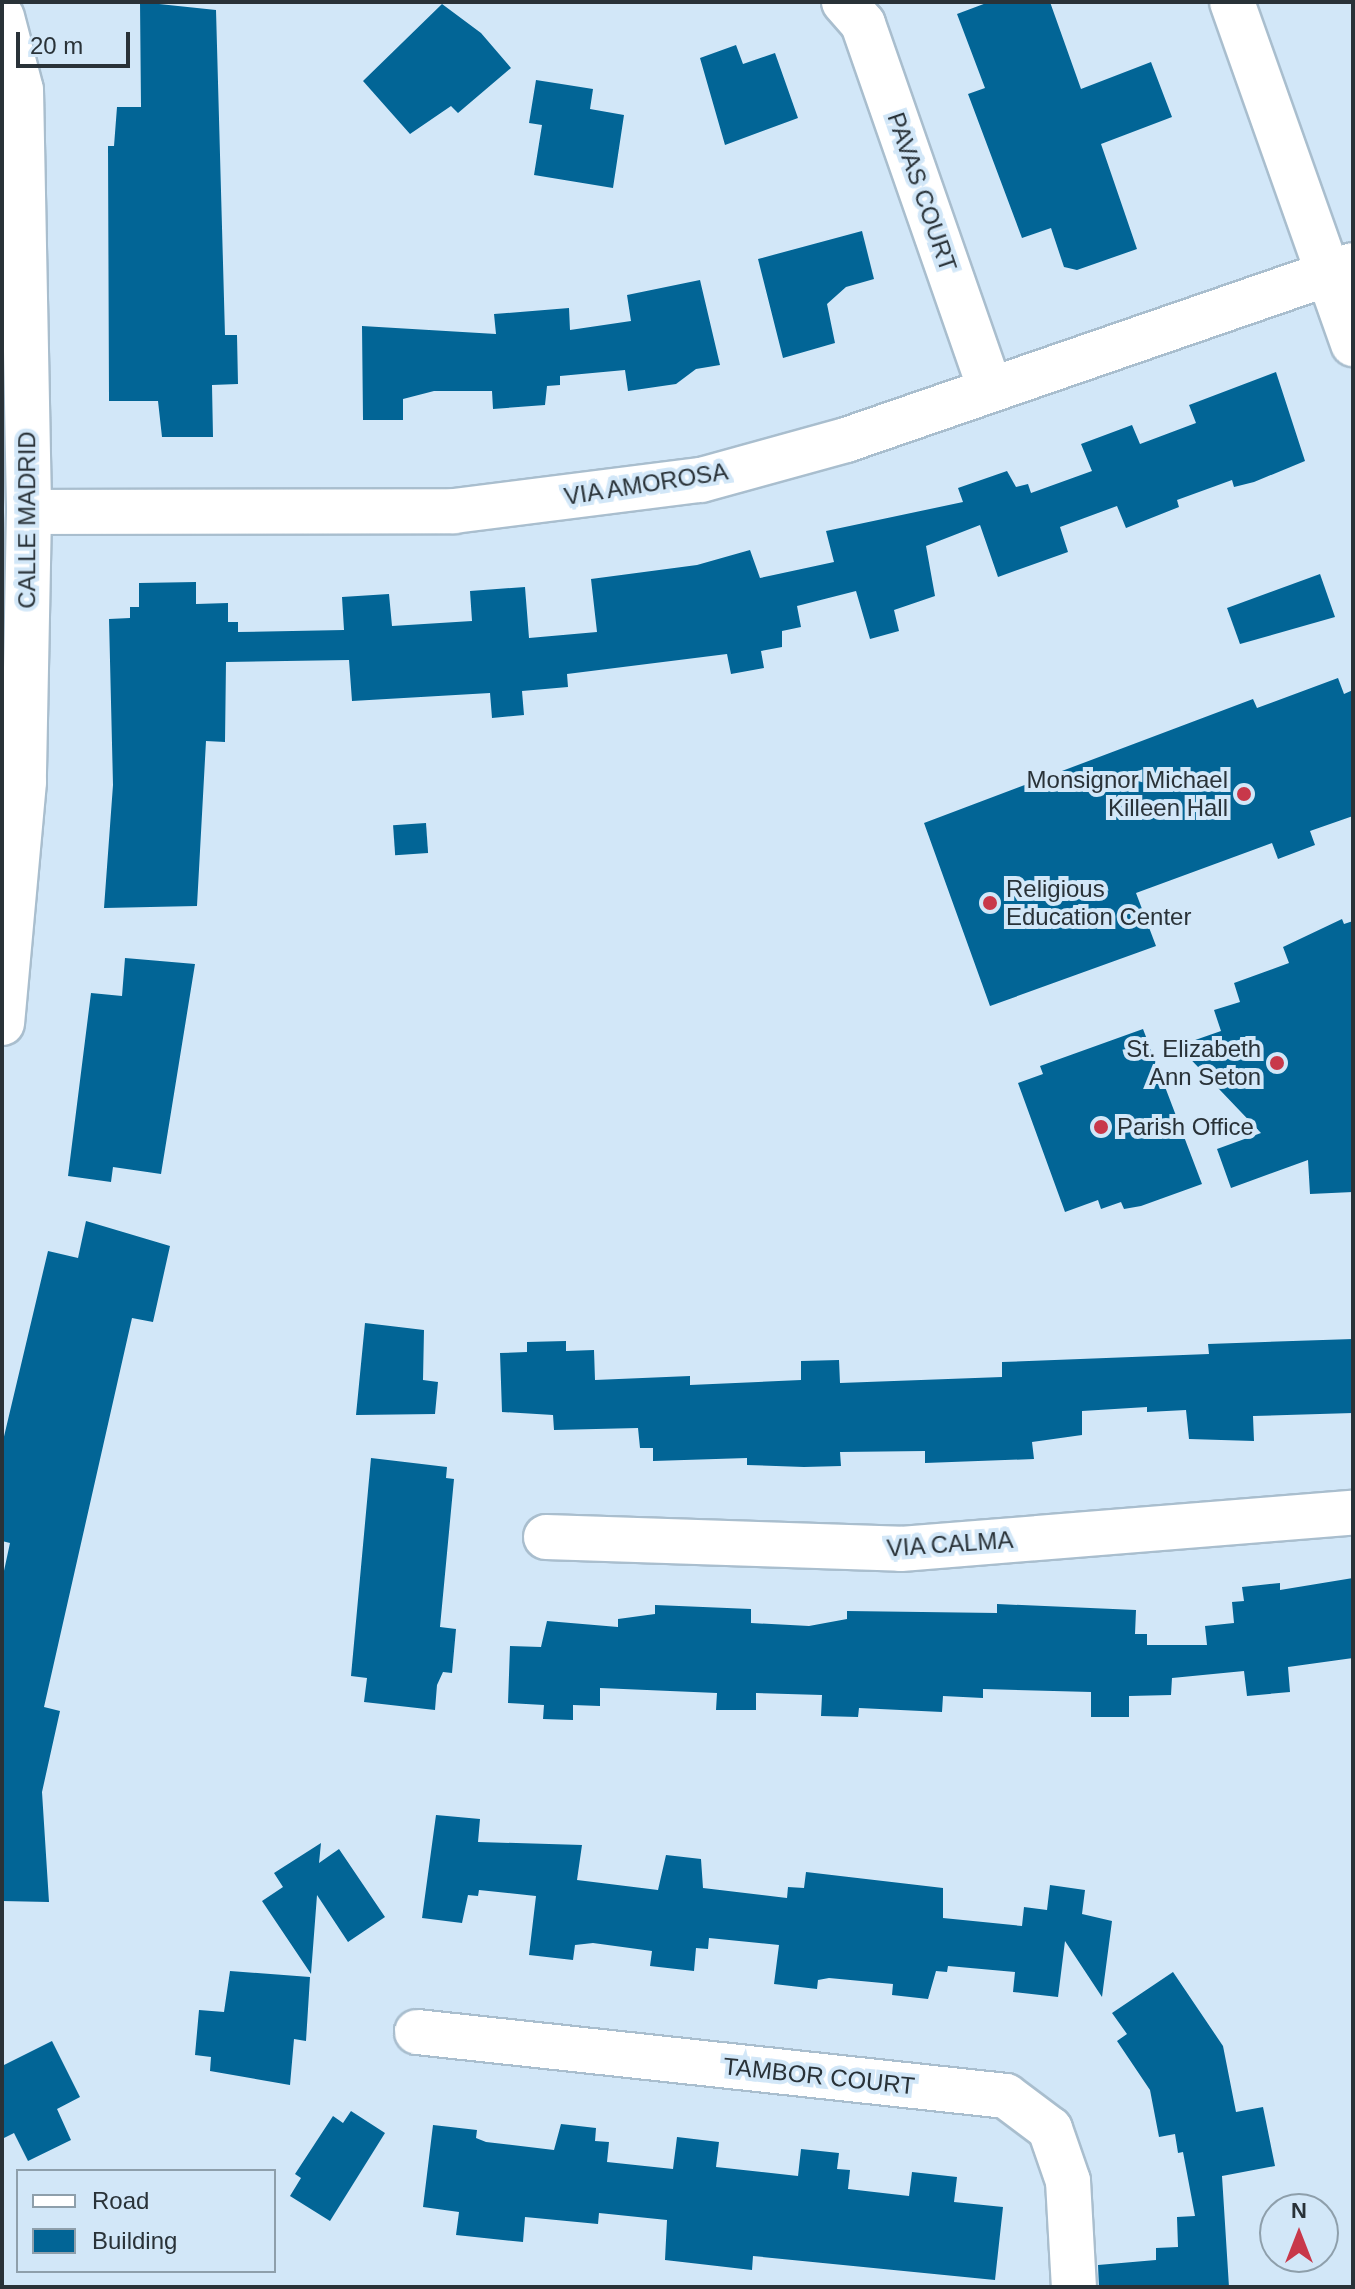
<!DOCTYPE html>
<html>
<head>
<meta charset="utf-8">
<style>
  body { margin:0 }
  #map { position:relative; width:1355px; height:2289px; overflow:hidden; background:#d2e7f8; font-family:Helvetica,sans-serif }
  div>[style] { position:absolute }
  .building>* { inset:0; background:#026596; transform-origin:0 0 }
  .roads { filter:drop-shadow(2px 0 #a9bece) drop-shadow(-2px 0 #a9bece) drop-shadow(0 2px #a9bece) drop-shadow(0 -2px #a9bece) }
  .minor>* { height:44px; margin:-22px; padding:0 22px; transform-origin:22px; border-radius:22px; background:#fff }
  .dots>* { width:22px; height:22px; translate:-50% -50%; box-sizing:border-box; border:4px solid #d2e7f8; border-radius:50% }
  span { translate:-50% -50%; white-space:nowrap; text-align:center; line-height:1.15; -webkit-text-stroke:8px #d2e7f8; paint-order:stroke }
  .street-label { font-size:24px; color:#293238 }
  .poi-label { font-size:24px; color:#293238 }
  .right { translate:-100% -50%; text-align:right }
  .left { translate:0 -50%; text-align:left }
  .frame { position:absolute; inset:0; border:4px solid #293238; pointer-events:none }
  .legend { position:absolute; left:16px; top:2169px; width:260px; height:104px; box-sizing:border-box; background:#d2e7f8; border:2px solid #8e9fab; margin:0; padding:10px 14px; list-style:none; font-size:24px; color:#293238 }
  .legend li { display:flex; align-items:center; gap:16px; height:40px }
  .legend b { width:40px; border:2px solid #8e9fab }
  .north { position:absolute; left:1259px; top:2193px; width:80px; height:80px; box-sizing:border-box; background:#d2e7f8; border:2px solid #8e9fab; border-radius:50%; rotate:0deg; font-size:22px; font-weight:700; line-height:32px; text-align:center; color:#293238 }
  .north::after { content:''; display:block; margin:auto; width:28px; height:36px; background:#c8384a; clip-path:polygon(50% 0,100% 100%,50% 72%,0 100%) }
  .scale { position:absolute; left:16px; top:32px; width:114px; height:36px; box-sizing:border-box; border:4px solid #293238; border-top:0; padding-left:10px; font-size:24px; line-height:28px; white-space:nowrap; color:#293238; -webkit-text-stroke:6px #d2e7f8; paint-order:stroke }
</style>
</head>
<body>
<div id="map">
  <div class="building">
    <div style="clip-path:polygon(140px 2px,216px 10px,225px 335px,237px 335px,238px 384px,212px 385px,213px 437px,162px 437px,158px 401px,109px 401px,108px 146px,114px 146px,117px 107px,141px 107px)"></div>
    <div style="clip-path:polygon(989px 2px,1050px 2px,1081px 89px,1151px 62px,1172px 117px,1101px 144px,1137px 249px,1077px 270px,1064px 267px,1051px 228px,1022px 238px,968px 94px,985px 88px,957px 14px)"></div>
    <div style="clip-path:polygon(442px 4px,481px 33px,511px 68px,458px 113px,451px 106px,410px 134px,363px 81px)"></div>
    <div style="clip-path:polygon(736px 45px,743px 64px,775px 53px,798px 118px,725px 145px,700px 58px)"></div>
    <div style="clip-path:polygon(536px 80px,593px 89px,590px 109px,624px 115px,613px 188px,534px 175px,542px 125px,529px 123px)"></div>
    <div style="clip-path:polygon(862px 231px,874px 279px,846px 287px,827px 304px,835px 343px,783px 358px,758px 259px)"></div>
    <div style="clip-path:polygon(700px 280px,720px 365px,696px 369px,676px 384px,628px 391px,625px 370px,560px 376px,560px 385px,547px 386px,545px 405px,493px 409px,492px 391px,434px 391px,403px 399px,403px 420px,363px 420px,362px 326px,496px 334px,494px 314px,569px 308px,570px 330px,631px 321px,627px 295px)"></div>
    <div style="clip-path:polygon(1276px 372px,1305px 461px,1254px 482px,1234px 487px,1232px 480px,1177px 500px,1179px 507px,1126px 528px,1117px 506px,1060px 527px,1068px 552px,998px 577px,980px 525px,926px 546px,935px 596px,894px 610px,899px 631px,870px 639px,856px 591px,797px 606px,801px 627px,782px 631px,782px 647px,761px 651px,764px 668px,731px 674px,727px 654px,567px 674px,568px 687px,522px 691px,524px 715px,492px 718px,490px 693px,352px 701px,349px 660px,226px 662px,225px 742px,206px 741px,197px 906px,104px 908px,113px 785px,109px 619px,130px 618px,130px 607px,139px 607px,139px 583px,196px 582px,196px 604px,228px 603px,228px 622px,238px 622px,238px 632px,344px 630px,342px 597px,389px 594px,392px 626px,472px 621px,470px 591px,525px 587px,529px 638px,597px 632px,591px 579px,697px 565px,750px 550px,760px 578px,834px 562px,826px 531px,963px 502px,958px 488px,1007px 471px,1016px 487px,1028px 484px,1031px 493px,1092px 471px,1081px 444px,1132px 425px,1140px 444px,1196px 423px,1189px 405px)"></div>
    <div style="clip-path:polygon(1320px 574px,1335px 617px,1240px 644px,1227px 608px)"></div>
    <div style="clip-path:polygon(1338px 678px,1344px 694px,1353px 690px,1353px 816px,1310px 831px,1315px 845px,1278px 859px,1272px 843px,1136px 893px,1156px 946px,990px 1006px,924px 823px,1253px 699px,1257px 708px)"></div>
    <div style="left:426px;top:823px;width:30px;height:33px;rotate:86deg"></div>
    <div style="clip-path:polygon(1342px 919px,1344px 924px,1353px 921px,1353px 1192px,1310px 1194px,1308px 1160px,1231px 1188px,1217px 1149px,1261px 1133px,1178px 1046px,1221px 1031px,1214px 1010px,1240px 1002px,1234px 983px,1289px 963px,1283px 947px)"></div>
    <div style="clip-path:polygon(125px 958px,195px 964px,161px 1174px,113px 1167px,111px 1182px,68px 1176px,91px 993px,122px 996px)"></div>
    <div style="clip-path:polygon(1143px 1029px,1202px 1184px,1141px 1206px,1124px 1209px,1121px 1202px,1101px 1209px,1098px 1200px,1065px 1212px,1018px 1083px,1043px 1074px,1040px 1066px)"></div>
    <div style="clip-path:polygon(86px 1221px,170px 1246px,153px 1322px,132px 1318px,44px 1707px,60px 1711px,42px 1792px,49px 1902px,2px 1901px,2px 1580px,10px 1543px,2px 1541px,2px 1445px,48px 1251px,78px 1258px)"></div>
    <div style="clip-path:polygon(365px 1323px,424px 1330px,423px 1380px,438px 1382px,435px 1414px,356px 1415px)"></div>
    <div style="clip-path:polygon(1353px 1339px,1353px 1413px,1253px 1416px,1254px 1441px,1189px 1439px,1186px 1410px,1147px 1412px,1147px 1407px,1082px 1411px,1082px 1435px,1032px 1442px,1034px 1459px,925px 1463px,925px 1451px,840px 1452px,841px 1466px,804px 1467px,747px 1465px,747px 1458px,653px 1461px,653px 1448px,640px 1448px,638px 1428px,554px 1430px,553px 1415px,502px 1412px,500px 1353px,527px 1352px,527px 1342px,566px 1341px,566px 1351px,594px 1350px,595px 1380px,690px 1376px,690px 1385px,801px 1380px,801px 1361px,839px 1360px,840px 1383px,1002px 1377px,1002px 1362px,1209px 1354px,1208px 1344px)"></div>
    <div style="clip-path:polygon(371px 1458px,447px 1467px,446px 1478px,454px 1479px,440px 1627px,456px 1629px,452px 1673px,443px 1672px,437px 1685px,435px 1710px,364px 1702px,367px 1678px,351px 1676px)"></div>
    <div style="clip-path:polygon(1353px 1578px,1353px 1658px,1288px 1667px,1290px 1692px,1247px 1696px,1244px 1671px,1172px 1678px,1171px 1695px,1129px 1696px,1129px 1717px,1091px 1717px,1091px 1692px,983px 1689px,983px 1698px,943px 1696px,942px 1712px,859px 1708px,858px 1717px,821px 1716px,822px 1695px,756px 1693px,756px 1710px,716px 1710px,717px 1693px,600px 1688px,600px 1706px,573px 1705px,573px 1720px,543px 1719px,544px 1705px,508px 1703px,510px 1646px,541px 1647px,547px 1621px,618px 1627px,618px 1619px,655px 1614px,655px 1605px,751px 1609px,751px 1623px,809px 1626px,847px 1619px,847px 1611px,997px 1613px,997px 1604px,1136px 1610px,1135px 1634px,1147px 1634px,1147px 1645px,1207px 1645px,1205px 1626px,1234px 1623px,1232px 1602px,1244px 1601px,1242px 1587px,1280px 1583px,1280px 1590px)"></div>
    <div style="clip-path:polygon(436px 1815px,480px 1819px,478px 1842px,582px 1845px,577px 1880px,658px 1890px,666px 1855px,701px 1859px,703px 1888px,787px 1898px,788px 1887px,804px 1888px,806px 1872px,943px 1888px,943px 1918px,1022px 1926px,1024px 1907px,1047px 1910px,1050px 1885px,1085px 1890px,1082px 1914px,1112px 1921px,1102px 1997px,1065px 1941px,1058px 1997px,1013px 1992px,1015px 1972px,948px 1966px,947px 1972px,936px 1971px,928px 1999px,892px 1995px,893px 1984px,829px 1978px,818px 1980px,817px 1989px,774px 1984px,779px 1945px,709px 1938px,708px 1949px,696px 1948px,694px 1971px,650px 1966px,652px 1951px,593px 1943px,575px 1945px,573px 1960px,529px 1955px,536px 1896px,479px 1890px,478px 1896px,468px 1895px,462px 1923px,422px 1918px)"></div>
    <div style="clip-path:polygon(321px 1843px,319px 1863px,339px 1849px,385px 1917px,348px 1942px,317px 1895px,311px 1974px,262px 1901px,283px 1887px,274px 1873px)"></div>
    <div style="clip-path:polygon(230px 1971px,310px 1977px,306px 2041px,294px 2039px,290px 2085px,210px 2071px,211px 2057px,195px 2055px,199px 2010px,224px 2012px)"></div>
    <div style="clip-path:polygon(1173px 1972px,1223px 2046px,1236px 2112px,1263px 2107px,1275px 2166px,1222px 2176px,1229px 2287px,1099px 2287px,1098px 2265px,1156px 2260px,1156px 2248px,1178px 2247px,1177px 2217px,1195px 2216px,1183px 2152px,1178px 2153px,1175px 2134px,1159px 2137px,1150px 2090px,1117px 2041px,1127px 2034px,1112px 2013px)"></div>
    <div style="clip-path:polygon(52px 2041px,80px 2097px,57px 2109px,71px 2140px,28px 2161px,14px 2133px,2px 2139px,2px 2066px)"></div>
    <div style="clip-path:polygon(351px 2111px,385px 2133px,330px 2221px,290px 2196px,301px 2178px,295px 2174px,333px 2116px,343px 2123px)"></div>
    <div style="clip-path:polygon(561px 2124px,596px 2128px,595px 2141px,609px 2142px,607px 2162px,673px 2169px,677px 2137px,719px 2142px,716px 2167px,798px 2176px,801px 2149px,839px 2153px,837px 2169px,850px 2170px,848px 2189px,909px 2196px,912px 2172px,957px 2177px,954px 2202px,1003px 2207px,995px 2280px,753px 2256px,752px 2270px,665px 2260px,667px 2220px,599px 2213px,598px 2224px,525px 2217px,523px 2242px,456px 2235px,459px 2212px,423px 2207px,433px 2125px,477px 2130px,476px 2138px,486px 2142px,554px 2150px)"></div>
  </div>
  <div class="roads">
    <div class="minor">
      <div style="left:844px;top:2px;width:29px;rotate:49deg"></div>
      <div style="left:863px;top:24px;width:386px;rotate:70.8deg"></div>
      <div style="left:1232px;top:2px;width:363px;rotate:70.5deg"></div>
      <div style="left:2px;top:17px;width:75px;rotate:75.4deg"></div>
      <div style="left:21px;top:90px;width:422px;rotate:88.9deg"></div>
      <div style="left:29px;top:512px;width:270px;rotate:91.1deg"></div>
      <div style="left:24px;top:782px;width:242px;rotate:95.2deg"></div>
      <div style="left:29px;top:512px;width:425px;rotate:-0.1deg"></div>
      <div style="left:454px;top:511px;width:249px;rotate:-7.2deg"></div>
      <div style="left:701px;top:480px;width:150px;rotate:-15.4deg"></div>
      <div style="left:846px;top:440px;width:536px;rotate:-19.04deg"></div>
      <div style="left:546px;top:1537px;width:355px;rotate:1.9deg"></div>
      <div style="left:901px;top:1549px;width:453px;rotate:-4.6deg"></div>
      <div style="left:417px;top:2032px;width:592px;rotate:6.2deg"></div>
      <div style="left:1006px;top:2096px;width:55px;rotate:36.9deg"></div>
      <div style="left:1050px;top:2129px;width:55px;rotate:70.9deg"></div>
      <div style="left:1068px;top:2181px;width:106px;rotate:86.8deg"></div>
    </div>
  </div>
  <div class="dots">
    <div style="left:1244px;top:794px;background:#c8384a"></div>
    <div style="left:990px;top:903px;background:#c8384a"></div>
    <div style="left:1277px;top:1063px;background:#c8384a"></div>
    <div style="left:1101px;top:1127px;background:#c8384a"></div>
  </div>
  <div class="street-label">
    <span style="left:922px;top:192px;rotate:71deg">PAVAS COURT</span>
    <span style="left:646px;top:484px;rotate:-9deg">VIA AMOROSA</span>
    <span style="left:27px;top:520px;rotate:-90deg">CALLE MADRID</span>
    <span style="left:950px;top:1544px;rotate:-4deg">VIA CALMA</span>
    <span style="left:819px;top:2076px;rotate:6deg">TAMBOR COURT</span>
  </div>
  <div class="poi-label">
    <span class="right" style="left:1228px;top:794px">Monsignor Michael<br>Killeen Hall</span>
    <span class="left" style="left:1006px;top:903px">Religious<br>Education Center</span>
    <span class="right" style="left:1261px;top:1063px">St. Elizabeth<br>Ann Seton</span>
    <span class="left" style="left:1117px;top:1127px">Parish Office</span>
  </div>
  <div class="frame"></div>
  <ul class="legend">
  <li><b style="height:10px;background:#fff"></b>Road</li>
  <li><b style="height:22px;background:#026596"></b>Building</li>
  </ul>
  <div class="north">N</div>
  <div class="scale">20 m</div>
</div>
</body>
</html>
